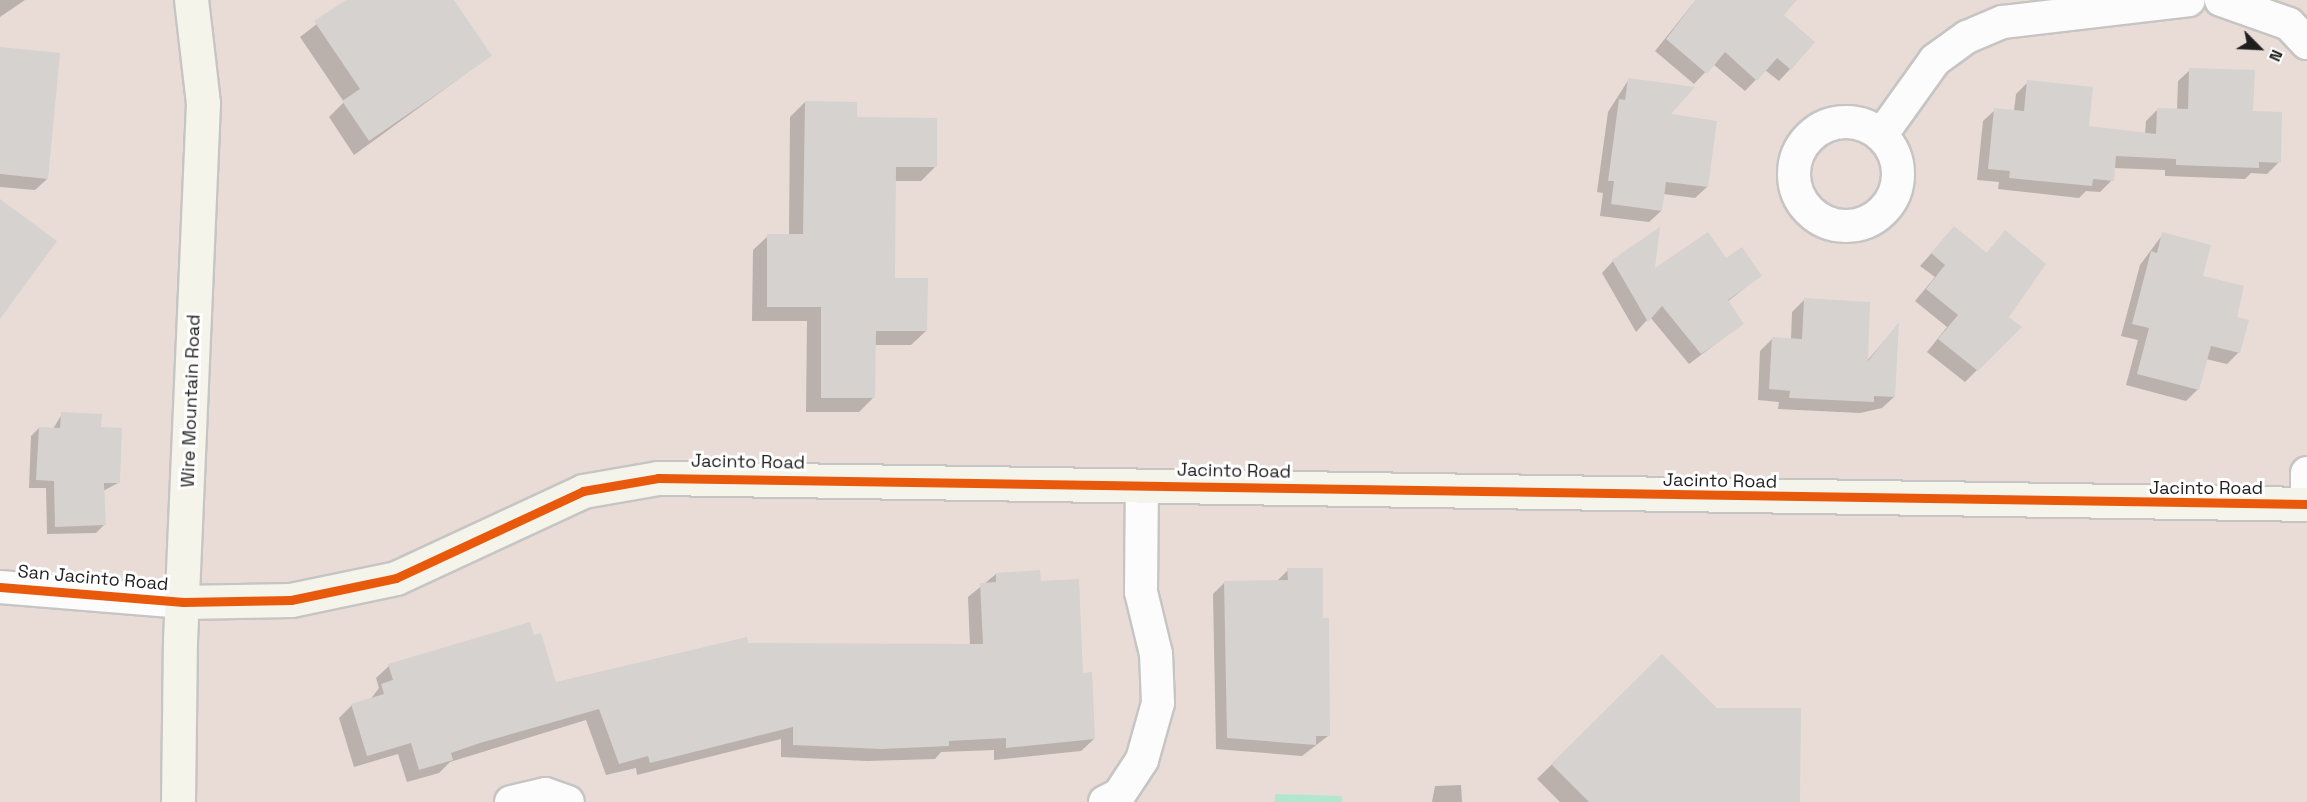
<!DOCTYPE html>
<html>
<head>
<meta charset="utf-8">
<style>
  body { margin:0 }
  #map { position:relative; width:2307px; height:802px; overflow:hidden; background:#eeebe8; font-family:"Space Grotesk",sans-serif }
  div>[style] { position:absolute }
  .military>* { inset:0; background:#e9dcd7; transform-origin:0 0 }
  .pitch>* { inset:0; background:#b1e7ce }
  .shadow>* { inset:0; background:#0003 }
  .building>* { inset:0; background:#d5d2cf }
  .roads { filter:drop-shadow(2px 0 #c6c5c4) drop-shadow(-2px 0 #c6c5c4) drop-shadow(0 2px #c6c5c4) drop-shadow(0 -2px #c6c5c4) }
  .street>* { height:32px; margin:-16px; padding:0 16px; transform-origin:16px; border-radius:16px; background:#fcfcfc }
  .street>.ring { margin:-16px; padding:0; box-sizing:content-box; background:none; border:32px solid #fcfcfc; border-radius:50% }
  .secondary>* { height:33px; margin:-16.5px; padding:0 16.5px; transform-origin:16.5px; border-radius:16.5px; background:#f4f4eb }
  .cycleway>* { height:9px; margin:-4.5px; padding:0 4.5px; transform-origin:4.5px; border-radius:4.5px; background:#e8590c }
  span { translate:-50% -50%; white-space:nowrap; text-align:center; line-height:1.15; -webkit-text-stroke:6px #fff; paint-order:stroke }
  .street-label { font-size:18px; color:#1f1f1f }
  .north { position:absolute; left:2229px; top:18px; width:60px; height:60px; -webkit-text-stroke:4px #fff; paint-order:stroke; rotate:114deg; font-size:16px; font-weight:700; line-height:24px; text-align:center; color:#1f1f1f }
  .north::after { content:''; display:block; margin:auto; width:21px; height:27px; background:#1f1f1f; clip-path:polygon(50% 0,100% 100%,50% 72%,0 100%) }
</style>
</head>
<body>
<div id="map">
  <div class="military">
    <div style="left:0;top:0;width:2307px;height:802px"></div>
  </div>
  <div class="pitch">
    <div style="clip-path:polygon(1275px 794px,1342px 796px,1342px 802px,1275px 802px)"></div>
  </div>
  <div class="shadow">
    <div style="clip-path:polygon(0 0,25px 0,0 17px)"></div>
    <div style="clip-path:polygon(348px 0,452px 0,490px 56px,354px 155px,329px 117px,344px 102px,300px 37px)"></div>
    <div style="clip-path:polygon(1696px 0,1795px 0,1782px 15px,1790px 69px,1779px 81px,1765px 70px,1745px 91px,1713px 64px,1694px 84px,1655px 51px)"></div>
    <div style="clip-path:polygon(0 49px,47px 179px,35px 190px,0 187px)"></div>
    <div style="clip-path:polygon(2190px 70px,2252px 113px,2279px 162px,2267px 174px,2251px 173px,2245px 179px,2165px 176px,2165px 170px,2114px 168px,2112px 180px,2100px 192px,2086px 191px,2079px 198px,1998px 189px,1999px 182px,1977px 180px,1983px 121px,1995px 110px,2014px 111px,2016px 94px,2028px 82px,2087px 127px,2145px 134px,2146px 121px,2157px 110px,2177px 110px,2178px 81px)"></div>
    <div style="clip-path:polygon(1629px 79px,1668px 115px,1707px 187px,1695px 198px,1663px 194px,1661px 211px,1649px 222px,1600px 216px,1603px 193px,1597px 192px,1608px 112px)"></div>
    <div style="clip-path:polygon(805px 102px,855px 119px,935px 167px,921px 181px,894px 181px,893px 280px,926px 331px,911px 345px,874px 345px,873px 398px,859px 412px,806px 412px,807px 321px,752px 321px,753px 250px,768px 236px,789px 236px,790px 117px)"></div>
    <div style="clip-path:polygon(1954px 228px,1986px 254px,2005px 232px,2007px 317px,2020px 327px,1965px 382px,1927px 352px,1947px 327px,1915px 301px,1935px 277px,1920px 266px)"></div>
    <div style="clip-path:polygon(2163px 234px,2201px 277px,2239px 352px,2227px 364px,2206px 359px,2198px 389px,2186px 401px,2126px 385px,2138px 340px,2121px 336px,2140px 265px)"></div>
    <div style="clip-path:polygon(1726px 260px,1760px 276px,1727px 302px,1742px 324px,1689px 364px,1650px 317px,1636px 332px,1602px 273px,1613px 261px,1653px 272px)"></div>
    <div style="clip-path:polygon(1804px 300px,1866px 362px,1897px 326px,1894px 397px,1882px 408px,1860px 413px,1778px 409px,1779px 402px,1758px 400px,1760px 351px,1772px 339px,1791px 340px,1792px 312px)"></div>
    <div style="clip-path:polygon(62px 414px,99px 428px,118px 483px,103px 491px,104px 525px,96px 533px,47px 534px,46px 488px,29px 488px,31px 436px,39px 428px,53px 429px)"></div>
    <div style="clip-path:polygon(1288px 570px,1321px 620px,1328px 736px,1302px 756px,1216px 749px,1213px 594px,1225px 582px,1276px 582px)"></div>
    <div style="clip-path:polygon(996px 574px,1039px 582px,1082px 674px,1094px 739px,1081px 751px,994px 760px,994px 750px,941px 752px,935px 759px,867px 761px,781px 757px,781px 739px,637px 775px,636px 768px,606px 775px,586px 720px,450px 762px,439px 773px,407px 782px,398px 754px,354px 767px,339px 718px,352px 705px,370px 700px,379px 688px,376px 678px,389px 666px,555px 684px,747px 645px,970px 646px,968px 597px)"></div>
    <div style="clip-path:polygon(1662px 656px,1799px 802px,1560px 802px,1537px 779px)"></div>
    <div style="clip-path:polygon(1461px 785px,1462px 802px,1432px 802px,1435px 786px)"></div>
  </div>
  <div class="building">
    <div style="clip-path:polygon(346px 0,454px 0,492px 56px,369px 141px,342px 101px,360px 89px,314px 21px)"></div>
    <div style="clip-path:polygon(1696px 0,1797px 0,1784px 15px,1815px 42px,1791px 70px,1777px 58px,1757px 81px,1725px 52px,1707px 74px,1666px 39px)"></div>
    <div style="clip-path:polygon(0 47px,60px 53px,48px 179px,0 174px)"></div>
    <div style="clip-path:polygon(2189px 68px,2255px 70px,2253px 111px,2282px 112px,2281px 163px,2259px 162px,2259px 168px,2176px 165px,2176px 159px,2116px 156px,2114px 181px,2093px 179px,2092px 186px,2009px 178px,2010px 171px,1988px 169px,1994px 108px,2024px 111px,2027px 80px,2093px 87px,2089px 126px,2156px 134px,2157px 108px,2188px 109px)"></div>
    <div style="clip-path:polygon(1628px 78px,1695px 87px,1671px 114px,1717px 121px,1708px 187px,1666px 182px,1662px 211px,1611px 204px,1614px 181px,1608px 181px,1619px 99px,1625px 100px)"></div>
    <div style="clip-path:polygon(805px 101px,857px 102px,857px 117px,937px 118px,937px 167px,896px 167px,895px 278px,928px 278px,927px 331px,876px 331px,875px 398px,821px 398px,821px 307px,767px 307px,767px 234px,803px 234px)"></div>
    <div style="clip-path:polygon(0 199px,57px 241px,0 319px)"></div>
    <div style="clip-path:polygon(1954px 226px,1987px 253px,2005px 230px,2046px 264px,2009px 317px,2022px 327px,1978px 371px,1938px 339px,1958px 315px,1926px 289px,1945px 265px,1931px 253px)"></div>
    <div style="clip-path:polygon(1660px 227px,1655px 268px,1708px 232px,1726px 258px,1742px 247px,1762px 276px,1728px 300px,1744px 324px,1701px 354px,1662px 306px,1648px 322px,1612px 260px)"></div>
    <div style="clip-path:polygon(2162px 232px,2211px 245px,2203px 276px,2244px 286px,2237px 317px,2249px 320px,2240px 353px,2211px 346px,2199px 390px,2137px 374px,2149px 328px,2132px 324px,2151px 251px,2157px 253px)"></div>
    <div style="clip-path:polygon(1804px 298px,1870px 302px,1868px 361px,1899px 322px,1895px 397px,1874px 396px,1874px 402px,1789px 398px,1790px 391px,1769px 389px,1772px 337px,1802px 339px)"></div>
    <div style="clip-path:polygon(61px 412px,102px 414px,101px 427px,122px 428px,120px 483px,104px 483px,106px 525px,55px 527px,54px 481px,36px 480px,39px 427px,60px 428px)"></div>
    <div style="clip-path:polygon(1287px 568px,1323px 568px,1323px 618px,1329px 618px,1330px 736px,1316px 736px,1316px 745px,1227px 738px,1224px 581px,1288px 580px)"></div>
    <div style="clip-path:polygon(1040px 570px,1041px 581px,1079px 579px,1083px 673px,1092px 672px,1095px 739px,1006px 748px,1006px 738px,949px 741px,949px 746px,881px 749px,793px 745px,793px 727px,650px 763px,648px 756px,619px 764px,599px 709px,480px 743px,451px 753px,453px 760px,419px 770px,411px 743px,367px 756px,351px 704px,384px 694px,381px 684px,393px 680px,388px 664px,530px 622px,534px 635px,541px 633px,556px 682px,747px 637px,748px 643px,983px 644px,980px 583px,996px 582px,996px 573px)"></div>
    <div style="clip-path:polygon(1662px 654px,1717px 708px,1801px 708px,1800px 802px,1589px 802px,1551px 764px)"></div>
  </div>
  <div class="roads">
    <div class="street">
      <div style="left:2221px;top:0;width:72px;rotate:19.4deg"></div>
      <div style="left:2289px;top:24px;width:26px;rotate:47deg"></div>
      <div class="ring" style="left:1794px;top:122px;width:72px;height:72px"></div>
      <div style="left:1882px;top:134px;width:91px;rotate:-54.4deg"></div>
      <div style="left:1935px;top:60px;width:39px;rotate:-36deg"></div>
      <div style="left:1967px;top:37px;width:39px;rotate:-23deg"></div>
      <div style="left:2003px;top:22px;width:187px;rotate:-6.7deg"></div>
      <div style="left:2307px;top:504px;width:31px;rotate:-90deg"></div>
      <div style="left:0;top:587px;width:184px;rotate:4.7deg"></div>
      <div style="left:511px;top:802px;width:35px;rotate:-13deg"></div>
      <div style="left:545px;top:794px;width:24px;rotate:19deg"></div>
      <div style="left:1105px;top:802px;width:16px;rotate:-27deg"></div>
      <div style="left:1119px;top:795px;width:42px;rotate:-56.7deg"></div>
      <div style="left:1142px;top:760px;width:59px;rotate:-74.3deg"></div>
      <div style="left:1158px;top:703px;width:49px;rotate:-92.3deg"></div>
      <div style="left:1156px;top:654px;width:64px;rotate:-103.6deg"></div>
      <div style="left:1141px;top:592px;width:106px;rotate:-89.5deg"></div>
    </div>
    <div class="secondary">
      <div style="left:183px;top:602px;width:108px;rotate:-1.1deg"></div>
      <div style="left:291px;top:600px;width:107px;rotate:-11.8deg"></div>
      <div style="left:396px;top:578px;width:206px;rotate:-24.9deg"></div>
      <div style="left:583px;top:491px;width:76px;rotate:-9.8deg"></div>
      <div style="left:658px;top:478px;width:1649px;rotate:0.9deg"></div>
      <div style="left:178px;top:802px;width:161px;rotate:-89.3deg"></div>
      <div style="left:180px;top:641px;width:538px;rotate:-87.55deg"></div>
      <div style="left:203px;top:103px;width:104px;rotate:-96.6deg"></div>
    </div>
  </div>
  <div class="cycleway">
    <div style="left:0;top:587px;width:184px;rotate:4.7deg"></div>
    <div style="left:183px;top:602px;width:108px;rotate:-1.1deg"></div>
    <div style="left:291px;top:600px;width:107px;rotate:-11.8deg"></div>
    <div style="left:396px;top:578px;width:206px;rotate:-24.9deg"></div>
    <div style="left:583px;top:491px;width:76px;rotate:-9.8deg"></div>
    <div style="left:658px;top:478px;width:1649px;rotate:0.9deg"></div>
  </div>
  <div class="street-label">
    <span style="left:191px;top:401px;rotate:-88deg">Wire Mountain Road</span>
    <span style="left:748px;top:462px;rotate:1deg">Jacinto Road</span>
    <span style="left:1234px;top:471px;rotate:1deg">Jacinto Road</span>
    <span style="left:1720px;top:481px;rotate:1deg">Jacinto Road</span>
    <span style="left:2206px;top:488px">Jacinto Road</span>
    <span style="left:93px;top:578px;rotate:5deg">San Jacinto Road</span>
  </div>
  <div class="north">N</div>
</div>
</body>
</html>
